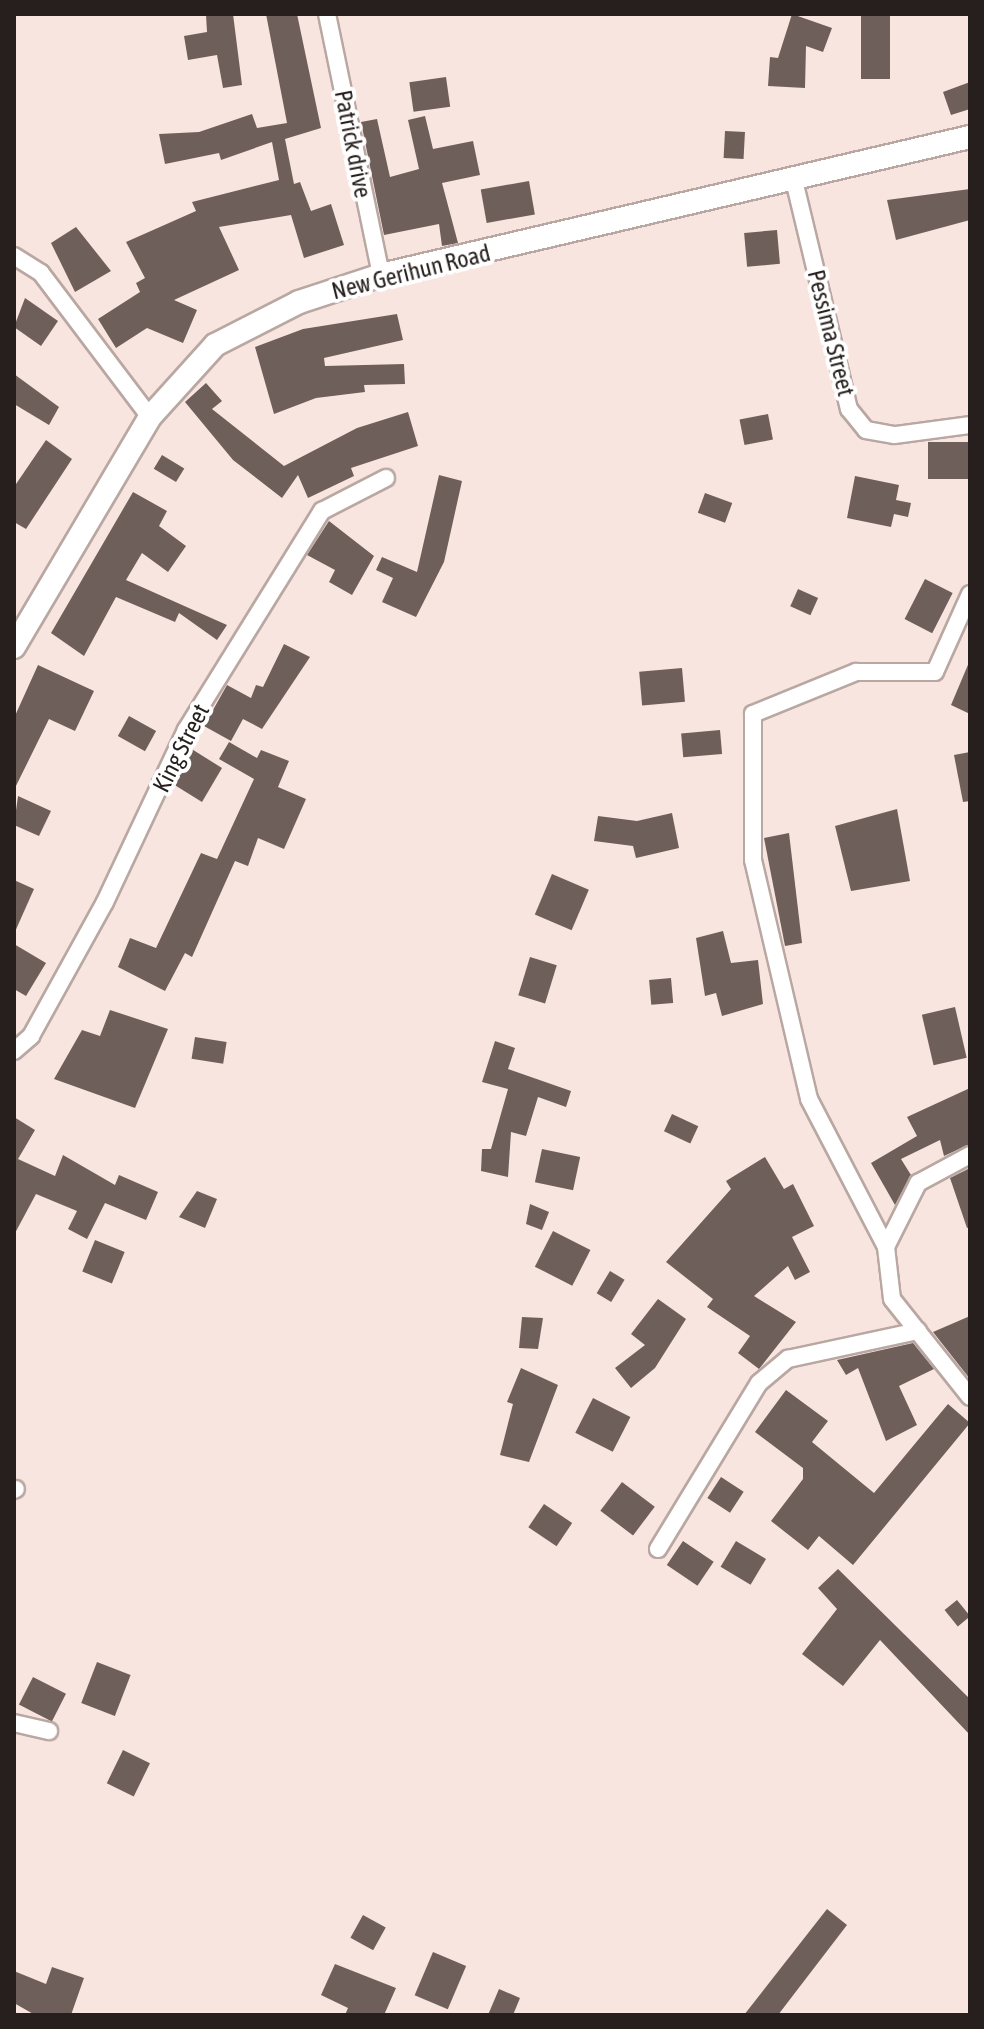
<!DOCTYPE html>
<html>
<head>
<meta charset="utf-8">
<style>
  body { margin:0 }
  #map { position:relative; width:984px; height:2029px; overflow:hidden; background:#f9e5e0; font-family:"Asap Condensed",sans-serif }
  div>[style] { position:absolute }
  .building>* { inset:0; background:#6f5f5a; transform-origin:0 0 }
  .roads { filter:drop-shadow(2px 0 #b9a7a2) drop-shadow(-2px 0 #b9a7a2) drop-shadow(0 2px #b9a7a2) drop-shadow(0 -2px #b9a7a2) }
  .street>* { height:16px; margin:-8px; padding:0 8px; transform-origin:8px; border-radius:8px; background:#fff }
  .secondary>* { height:22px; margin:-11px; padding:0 11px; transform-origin:11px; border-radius:11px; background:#fff }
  span { translate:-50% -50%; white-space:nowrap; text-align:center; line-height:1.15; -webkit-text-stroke:8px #fff; paint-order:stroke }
  .street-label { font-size:24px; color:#261f1d }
  .frame { position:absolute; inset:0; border:16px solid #261f1d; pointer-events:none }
</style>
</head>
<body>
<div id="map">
  <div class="building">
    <div style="clip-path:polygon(233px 14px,242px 85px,223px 88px,217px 55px,188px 60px,184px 36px,207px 32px,206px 15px)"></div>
    <div style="clip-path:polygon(266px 14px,297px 14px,321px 128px,285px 139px,294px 184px,300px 182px,311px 211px,331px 204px,344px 245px,304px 258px,291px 215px,219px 227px,239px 270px,174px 300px,197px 310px,183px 343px,147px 328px,116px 348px,98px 319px,140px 292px,136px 283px,145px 278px,126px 242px,196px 211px,192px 202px,279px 180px,272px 142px,221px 160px,219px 153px,165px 164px,159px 134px,199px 132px,252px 114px,257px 128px,287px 123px)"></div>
    <div style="clip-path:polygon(792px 14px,832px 28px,823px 52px,806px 46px,805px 88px,768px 86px,770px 57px,778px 58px)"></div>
    <div style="left:861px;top:14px;width:29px;height:65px"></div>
    <div style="left:446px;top:77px;width:30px;height:37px;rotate:82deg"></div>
    <div style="clip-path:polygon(970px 82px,970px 109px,951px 115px,943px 92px)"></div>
    <div style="clip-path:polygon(425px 116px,433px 149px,473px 141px,480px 175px,442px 183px,458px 243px,442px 246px,439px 224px,384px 235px,361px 122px,377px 119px,390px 177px,419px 169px,408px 120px)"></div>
    <div style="left:725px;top:131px;width:20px;height:27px;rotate:3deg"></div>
    <div style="left:529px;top:181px;width:34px;height:49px;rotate:80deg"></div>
    <div style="clip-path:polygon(970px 189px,970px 220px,896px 240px,887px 200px)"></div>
    <div style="clip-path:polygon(76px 227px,111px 271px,75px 292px,51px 243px)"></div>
    <div style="left:777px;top:230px;width:34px;height:33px;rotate:85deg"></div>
    <div style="clip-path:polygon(25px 298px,58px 321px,41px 346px,14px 327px)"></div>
    <div style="clip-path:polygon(397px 314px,403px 340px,324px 358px,325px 366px,404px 364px,405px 384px,364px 385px,365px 392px,316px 398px,274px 414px,255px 347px,303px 329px)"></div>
    <div style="clip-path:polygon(14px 374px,59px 407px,49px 425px,14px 404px)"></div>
    <div style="clip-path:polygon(206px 383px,222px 401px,212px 409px,284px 466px,357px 428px,408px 412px,418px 446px,351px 468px,354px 476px,308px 498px,298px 475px,282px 498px,233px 460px,185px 402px)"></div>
    <div style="left:768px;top:414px;width:26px;height:29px;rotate:79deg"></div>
    <div style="clip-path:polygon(46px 440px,72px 459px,26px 529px,14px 522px,14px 487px)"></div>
    <div style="left:970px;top:442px;width:37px;height:42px;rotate:90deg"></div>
    <div style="left:162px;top:455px;width:26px;height:16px;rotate:31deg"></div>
    <div style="clip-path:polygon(439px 475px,462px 481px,444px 562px,416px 617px,382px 602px,393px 578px,376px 570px,382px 557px,417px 572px)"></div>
    <div style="clip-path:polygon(855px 476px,899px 485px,896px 500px,911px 503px,908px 517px,894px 514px,891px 527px,847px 518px)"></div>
    <div style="clip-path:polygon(133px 492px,167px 511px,159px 526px,186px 546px,168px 572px,142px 553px,126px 580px,227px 625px,217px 640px,179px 613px,175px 622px,116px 597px,84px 656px,51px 633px)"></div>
    <div style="left:705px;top:493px;width:29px;height:21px;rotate:20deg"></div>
    <div style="clip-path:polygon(329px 521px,374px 556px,352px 595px,329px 582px,335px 570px,307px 555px)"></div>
    <div style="left:925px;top:579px;width:31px;height:45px;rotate:27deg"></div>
    <div style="left:798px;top:589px;width:22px;height:19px;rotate:24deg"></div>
    <div style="clip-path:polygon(284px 644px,310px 657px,262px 729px,243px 719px,231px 741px,204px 726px,227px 685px,251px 698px,256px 685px,263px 687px)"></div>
    <div style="clip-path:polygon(970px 660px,970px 714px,951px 705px)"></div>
    <div style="clip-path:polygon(38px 665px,94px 691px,75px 731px,49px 719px,14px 790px,14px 718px)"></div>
    <div style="left:682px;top:668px;width:34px;height:43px;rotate:85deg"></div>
    <div style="left:129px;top:716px;width:31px;height:23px;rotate:29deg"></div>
    <div style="left:720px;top:730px;width:24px;height:39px;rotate:85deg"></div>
    <div style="clip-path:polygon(229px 742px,257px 758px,261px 750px,289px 761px,278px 787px,306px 799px,284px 849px,258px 838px,248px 866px,235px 861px,192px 957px,185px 953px,165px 991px,118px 967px,130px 938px,156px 948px,201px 853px,217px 859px,254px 779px,219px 759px)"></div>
    <div style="clip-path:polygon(190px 748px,222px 768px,202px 802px,173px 784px)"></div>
    <div style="clip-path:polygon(970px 752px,970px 801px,963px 802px,954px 755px)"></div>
    <div style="clip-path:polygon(18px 796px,51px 811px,39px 836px,14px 825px)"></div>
    <div style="clip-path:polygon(897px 809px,910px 881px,851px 891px,835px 826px)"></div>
    <div style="clip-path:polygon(672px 813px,679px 848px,636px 858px,633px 846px,594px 841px,598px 816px,637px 821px)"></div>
    <div style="clip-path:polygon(789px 833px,802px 943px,785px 946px,764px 838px)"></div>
    <div style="left:552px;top:874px;width:40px;height:44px;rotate:23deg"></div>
    <div style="clip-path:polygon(14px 880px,34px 889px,14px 934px)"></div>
    <div style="clip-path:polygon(723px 931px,731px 963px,758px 960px,763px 1004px,722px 1016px,716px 993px,705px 996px,696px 938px)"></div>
    <div style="clip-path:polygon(14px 944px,46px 963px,26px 996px,14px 989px)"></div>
    <div style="left:530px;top:957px;width:28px;height:40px;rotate:17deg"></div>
    <div style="left:671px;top:978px;width:25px;height:22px;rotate:85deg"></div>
    <div style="left:955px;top:1007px;width:52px;height:34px;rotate:77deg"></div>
    <div style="clip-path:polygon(110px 1010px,168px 1029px,135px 1108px,54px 1079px,82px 1030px,100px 1036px)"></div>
    <div style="left:195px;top:1037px;width:32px;height:22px;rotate:9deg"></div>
    <div style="clip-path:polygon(495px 1041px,515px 1048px,508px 1069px,571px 1091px,566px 1107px,538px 1097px,526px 1136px,511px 1132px,508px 1177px,481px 1171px,482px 1149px,491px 1149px,508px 1089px,482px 1082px)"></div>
    <div style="clip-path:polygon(970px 1088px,970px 1144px,944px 1156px,940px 1140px,901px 1159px,911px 1175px,895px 1205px,871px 1163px,917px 1136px,907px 1117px)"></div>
    <div style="left:672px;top:1114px;width:29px;height:19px;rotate:25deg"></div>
    <div style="clip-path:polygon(14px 1117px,35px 1130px,18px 1159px,55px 1176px,63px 1155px,115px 1185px,119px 1175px,158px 1192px,146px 1220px,105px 1203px,87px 1239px,68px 1229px,77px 1211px,36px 1194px,14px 1235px)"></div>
    <div style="left:542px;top:1149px;width:39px;height:34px;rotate:12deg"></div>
    <div style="clip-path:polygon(765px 1157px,784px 1189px,793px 1184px,814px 1226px,792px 1237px,810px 1272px,795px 1280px,788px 1266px,754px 1296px,796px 1322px,759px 1369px,738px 1353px,750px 1336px,707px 1307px,713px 1299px,666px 1262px,731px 1189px,726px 1181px)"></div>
    <div style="clip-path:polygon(970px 1168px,970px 1227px,967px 1228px,950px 1178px)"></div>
    <div style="clip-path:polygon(197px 1191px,217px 1199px,205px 1228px,179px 1217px)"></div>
    <div style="clip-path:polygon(530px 1204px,549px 1212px,542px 1230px,526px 1224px)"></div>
    <div style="left:553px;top:1231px;width:42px;height:40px;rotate:27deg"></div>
    <div style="left:95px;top:1240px;width:32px;height:34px;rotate:22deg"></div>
    <div style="left:610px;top:1271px;width:17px;height:26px;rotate:31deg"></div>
    <div style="clip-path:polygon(658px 1299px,686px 1319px,655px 1368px,631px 1388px,615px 1368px,645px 1345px,631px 1334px)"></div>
    <div style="clip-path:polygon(970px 1316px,970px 1379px,933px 1332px)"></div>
    <div style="clip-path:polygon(522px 1317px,543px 1318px,538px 1349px,519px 1348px)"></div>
    <div style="clip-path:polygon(913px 1343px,934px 1369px,899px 1386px,917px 1425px,886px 1441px,858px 1368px,846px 1375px,837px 1360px)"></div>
    <div style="clip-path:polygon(521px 1368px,558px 1385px,529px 1462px,500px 1455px,513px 1404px,507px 1402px)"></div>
    <div style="clip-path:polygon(786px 1390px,828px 1421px,812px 1442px,874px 1493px,948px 1404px,970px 1423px,853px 1565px,819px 1536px,808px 1550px,771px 1521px,803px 1479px,803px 1468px,755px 1432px)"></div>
    <div style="left:593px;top:1398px;width:42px;height:39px;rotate:27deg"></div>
    <div style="left:721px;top:1477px;width:27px;height:25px;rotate:33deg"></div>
    <div style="left:622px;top:1482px;width:41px;height:36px;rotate:37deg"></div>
    <div style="left:544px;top:1504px;width:34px;height:28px;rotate:34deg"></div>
    <div style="left:683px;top:1541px;width:37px;height:29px;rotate:34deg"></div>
    <div style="left:736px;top:1541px;width:35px;height:30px;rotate:31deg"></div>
    <div style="clip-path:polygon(838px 1569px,970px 1699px,970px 1735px,880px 1640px,843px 1686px,802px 1654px,837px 1609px,818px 1588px)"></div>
    <div style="left:957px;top:1600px;width:21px;height:16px;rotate:51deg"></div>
    <div style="left:97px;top:1662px;width:36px;height:44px;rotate:21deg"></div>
    <div style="left:33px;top:1677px;width:37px;height:31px;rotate:27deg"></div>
    <div style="left:123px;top:1750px;width:30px;height:37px;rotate:26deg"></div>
    <div style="clip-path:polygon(827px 1909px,847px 1925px,778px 2015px,744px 2015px)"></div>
    <div style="left:363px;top:1915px;width:26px;height:26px;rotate:29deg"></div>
    <div style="left:433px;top:1952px;width:36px;height:47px;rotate:23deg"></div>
    <div style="clip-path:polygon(335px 1964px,396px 1988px,384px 2015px,345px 2015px,348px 2008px,321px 1995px)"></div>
    <div style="clip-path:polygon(52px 1967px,84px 1978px,71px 2015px,35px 2015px,14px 2003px,14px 1971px,46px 1984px)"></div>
    <div style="clip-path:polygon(499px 1989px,520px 1998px,513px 2015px,488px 2015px)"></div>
  </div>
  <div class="roads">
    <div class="street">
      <div style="left:327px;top:14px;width:267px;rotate:78.3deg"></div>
      <div style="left:793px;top:176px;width:240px;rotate:76.5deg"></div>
      <div style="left:849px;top:409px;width:27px;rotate:51deg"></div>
      <div style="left:866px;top:430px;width:29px;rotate:10deg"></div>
      <div style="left:895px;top:435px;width:76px;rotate:-7.6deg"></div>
      <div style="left:14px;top:256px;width:32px;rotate:32deg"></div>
      <div style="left:41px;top:273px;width:181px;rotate:52.9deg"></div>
      <div style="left:970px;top:594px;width:85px;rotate:114.2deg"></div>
      <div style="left:935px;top:672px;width:79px;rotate:180deg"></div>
      <div style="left:856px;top:672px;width:111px;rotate:157.8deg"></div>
      <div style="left:753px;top:714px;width:146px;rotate:90deg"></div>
      <div style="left:753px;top:860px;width:245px;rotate:76.8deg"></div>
      <div style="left:809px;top:1099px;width:167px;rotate:62.5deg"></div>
      <div style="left:886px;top:1247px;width:52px;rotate:83.4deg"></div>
      <div style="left:892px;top:1299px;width:125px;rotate:51.5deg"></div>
      <div style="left:14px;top:1051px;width:23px;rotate:-41deg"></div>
      <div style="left:31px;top:1036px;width:153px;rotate:-61.1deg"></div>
      <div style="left:105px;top:902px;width:190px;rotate:-64.8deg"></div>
      <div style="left:186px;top:730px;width:258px;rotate:-58.2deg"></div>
      <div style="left:322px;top:511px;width:72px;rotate:-27.3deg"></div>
      <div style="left:886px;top:1247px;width:72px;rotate:-63.4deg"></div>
      <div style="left:918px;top:1183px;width:59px;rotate:-28.3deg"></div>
      <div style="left:14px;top:1490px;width:2px;rotate:-27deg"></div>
      <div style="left:658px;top:1549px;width:194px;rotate:-58.7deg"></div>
      <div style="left:759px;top:1383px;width:38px;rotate:-40deg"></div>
      <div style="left:788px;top:1359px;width:133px;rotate:-12.2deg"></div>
      <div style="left:14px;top:1723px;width:36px;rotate:13deg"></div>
    </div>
    <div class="secondary">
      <div style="left:14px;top:647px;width:267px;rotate:-59.4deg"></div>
      <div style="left:150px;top:417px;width:97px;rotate:-47.9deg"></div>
      <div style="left:215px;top:345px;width:94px;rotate:-27.1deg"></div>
      <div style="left:299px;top:302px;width:86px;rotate:-18.2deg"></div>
      <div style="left:381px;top:275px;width:605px;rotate:-13.19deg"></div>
    </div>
  </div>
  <div class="street-label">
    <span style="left:353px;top:144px;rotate:79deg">Patrick drive</span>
    <span style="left:411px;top:272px;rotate:-14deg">New Gerihun Road</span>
    <span style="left:831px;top:333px;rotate:76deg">Pessima Street</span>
    <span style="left:181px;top:748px;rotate:-63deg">King Street</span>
  </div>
  <div class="frame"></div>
</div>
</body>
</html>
